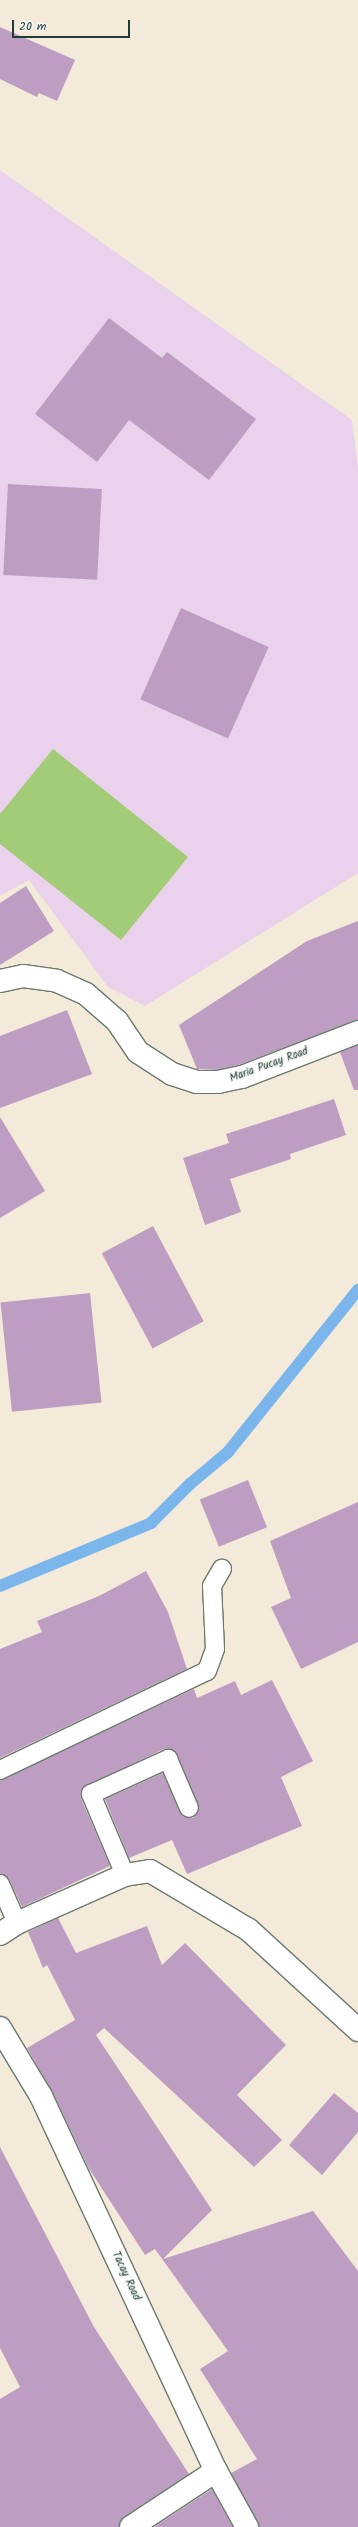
<!DOCTYPE html>
<html>
<head>
<meta charset="utf-8">
<style>
  body { margin:0 }
  #map { position:relative; width:358px; height:2527px; overflow:hidden; background:#f4ead9; font-family:Kalam,sans-serif }
  div>[style] { position:absolute }
  .built>* { inset:0; background:#ead1ec }
  .green>* { inset:0; background:#a3cc78 }
  .stream>* { height:12px; margin:-6px; padding:0 6px; transform-origin:6px; border-radius:6px; background:#7ab6ec }
  .building>* { inset:0; background:#bd9ec2; transform-origin:0 0 }
  .roads { filter:drop-shadow(1px 0 #6a7a6e) drop-shadow(-1px 0 #6a7a6e) drop-shadow(0 1px #6a7a6e) drop-shadow(0 -1px #6a7a6e) }
  .lane>* { height:18px; margin:-9px; padding:0 9px; transform-origin:9px; border-radius:9px; background:#fff }
  .street>* { height:22px; margin:-11px; padding:0 11px; transform-origin:11px; border-radius:11px; background:#fff }
  .secondary>* { height:22px; margin:-11px; padding:0 11px; transform-origin:11px; border-radius:11px; background:#fff }
  span { translate:-50% -50%; white-space:nowrap; text-align:center; line-height:1.15; -webkit-text-stroke:3px #f6f6f2; paint-order:stroke }
  .street-label { font-size:11px; color:#1f3d34 }
  .scale { position:absolute; left:12px; top:20px; width:118px; height:18px; box-sizing:border-box; border:2px solid #1f3d34; border-top:0; padding-left:5px; font-size:12px; line-height:14px; white-space:nowrap; color:#1f3d34; -webkit-text-stroke:3px #f6f6f2; paint-order:stroke }
</style>
</head>
<body>
<div id="map">
  <div class="built">
    <div style="clip-path:polygon(0 170px,352px 420px,358px 468px,358px 873px,145px 1006px,108px 987px,29px 880px,0 896px)"></div>
  </div>
  <div class="green">
    <div style="clip-path:polygon(53px 749px,188px 857px,121px 940px,0 844px,0 814px)"></div>
  </div>
  <div class="stream">
    <div style="left:0;top:1586px;width:164px;rotate:-22.6deg"></div>
    <div style="left:151px;top:1523px;width:55px;rotate:-45deg"></div>
    <div style="left:190px;top:1484px;width:50px;rotate:-40.1deg"></div>
    <div style="left:228px;top:1452px;width:208px;rotate:-51.3deg"></div>
  </div>
  <div class="building">
    <div style="clip-path:polygon(0 27px,75px 60px,57px 101px,39px 93px,37px 97px,0 79px)"></div>
    <div style="clip-path:polygon(109px 318px,162px 358px,167px 352px,256px 419px,209px 480px,129px 420px,97px 462px,35px 414px)"></div>
    <div style="left:8px;top:484px;width:94px;height:91px;rotate:3deg"></div>
    <div style="left:181px;top:608px;width:96px;height:100px;rotate:24deg"></div>
    <div style="clip-path:polygon(26px 886px,54px 931px,0 965px,0 903px)"></div>
    <div style="clip-path:polygon(358px 921px,358px 1020px,238px 1065px,217px 1070px,197px 1069px,179px 1025px,307px 941px)"></div>
    <div style="clip-path:polygon(67px 1010px,92px 1074px,0 1108px,0 1036px)"></div>
    <div style="clip-path:polygon(358px 1045px,358px 1090px,354px 1090px,340px 1052px)"></div>
    <div style="clip-path:polygon(334px 1099px,346px 1135px,290px 1154px,291px 1159px,230px 1179px,241px 1212px,205px 1225px,183px 1158px,229px 1143px,226px 1134px)"></div>
    <div style="clip-path:polygon(0 1117px,45px 1191px,0 1218px)"></div>
    <div style="left:153px;top:1226px;width:108px;height:58px;rotate:62deg"></div>
    <div style="left:90px;top:1293px;width:110px;height:90px;rotate:84deg"></div>
    <div style="left:248px;top:1480px;width:51px;height:52px;rotate:68deg"></div>
    <div style="clip-path:polygon(358px 1502px,358px 1642px,301px 1669px,271px 1607px,291px 1598px,270px 1541px)"></div>
    <div style="clip-path:polygon(146px 1571px,168px 1612px,187px 1669px,0 1758px,0 1649px,42px 1632px,37px 1621px,99px 1596px)"></div>
    <div style="clip-path:polygon(272px 1680px,313px 1761px,281px 1777px,302px 1826px,187px 1874px,172px 1840px,129px 1858px,105px 1799px,163px 1773px,182px 1816px,193px 1818px,199px 1810px,177px 1755px,169px 1749px,164px 1749px,82px 1788px,81px 1798px,110px 1866px,22px 1907px,9px 1879px,0 1874px,0 1780px,194px 1689px,197px 1698px,235px 1681px,241px 1695px)"></div>
    <div style="clip-path:polygon(58px 1918px,76px 1953px,147px 1926px,162px 1965px,185px 1943px,286px 2045px,237px 2095px,282px 2140px,254px 2167px,104px 2028px,96px 2035px,212px 2210px,163px 2259px,313px 2211px,358px 2271px,358px 2527px,259px 2527px,231px 2473px,257px 2459px,200px 2369px,228px 2351px,155px 2249px,145px 2255px,88px 2167px,52px 2091px,27px 2048px,75px 2020px,47px 1965px,43px 1968px,28px 1932px)"></div>
    <div style="clip-path:polygon(334px 2093px,358px 2113px,358px 2132px,322px 2175px,289px 2145px)"></div>
    <div style="clip-path:polygon(0 2147px,94px 2327px,189px 2474px,124px 2517px,119px 2527px,0 2527px,0 2399px,20px 2387px,0 2348px)"></div>
    <div style="clip-path:polygon(212px 2489px,233px 2527px,154px 2527px)"></div>
  </div>
  <div class="roads">
    <div class="lane">
      <div style="left:0;top:1770px;width:229px;rotate:-25.6deg"></div>
      <div style="left:207px;top:1671px;width:23px;rotate:-70deg"></div>
      <div style="left:215px;top:1649px;width:63px;rotate:-92.7deg"></div>
      <div style="left:212px;top:1586px;width:20px;rotate:-60deg"></div>
      <div style="left:125px;top:1875px;width:88px;rotate:-112.8deg"></div>
      <div style="left:91px;top:1794px;width:85px;rotate:-24.4deg"></div>
      <div style="left:168px;top:1759px;width:53px;rotate:66.8deg"></div>
      <div style="left:0;top:1884px;width:43px;rotate:66.4deg"></div>
    </div>
    <div class="street">
      <div style="left:0;top:981px;width:24px;rotate:-12deg"></div>
      <div style="left:23px;top:976px;width:34px;rotate:8deg"></div>
      <div style="left:57px;top:981px;width:32px;rotate:24deg"></div>
      <div style="left:86px;top:994px;width:41px;rotate:41.1deg"></div>
      <div style="left:117px;top:1021px;width:37px;rotate:56deg"></div>
      <div style="left:138px;top:1052px;width:40px;rotate:32.9deg"></div>
      <div style="left:172px;top:1074px;width:26px;rotate:18deg"></div>
      <div style="left:197px;top:1082px;width:21px"></div>
      <div style="left:218px;top:1082px;width:25px;rotate:-12deg"></div>
      <div style="left:242px;top:1077px;width:124px;rotate:-21.2deg"></div>
      <div style="left:0;top:1934px;width:20px;rotate:-33deg"></div>
      <div style="left:17px;top:1923px;width:118px;rotate:-24deg"></div>
      <div style="left:125px;top:1875px;width:25px;rotate:-9deg"></div>
      <div style="left:150px;top:1871px;width:115px;rotate:30.8deg"></div>
      <div style="left:249px;top:1930px;width:148px;rotate:42.5deg"></div>
      <div style="left:131px;top:2527px;width:102px;rotate:-33.4deg"></div>
    </div>
    <div class="secondary">
      <div style="left:0;top:2028px;width:79px;rotate:58.9deg"></div>
      <div style="left:41px;top:2096px;width:414px;rotate:65deg"></div>
      <div style="left:216px;top:2471px;width:64px;rotate:61deg"></div>
    </div>
  </div>
  <div class="street-label">
    <span style="left:269px;top:1065px;rotate:-20deg">Maria Pucay Road</span>
    <span style="left:126px;top:2276px;rotate:65deg">Tacay Road</span>
  </div>
  <div class="scale">20 m</div>
</div>
</body>
</html>
